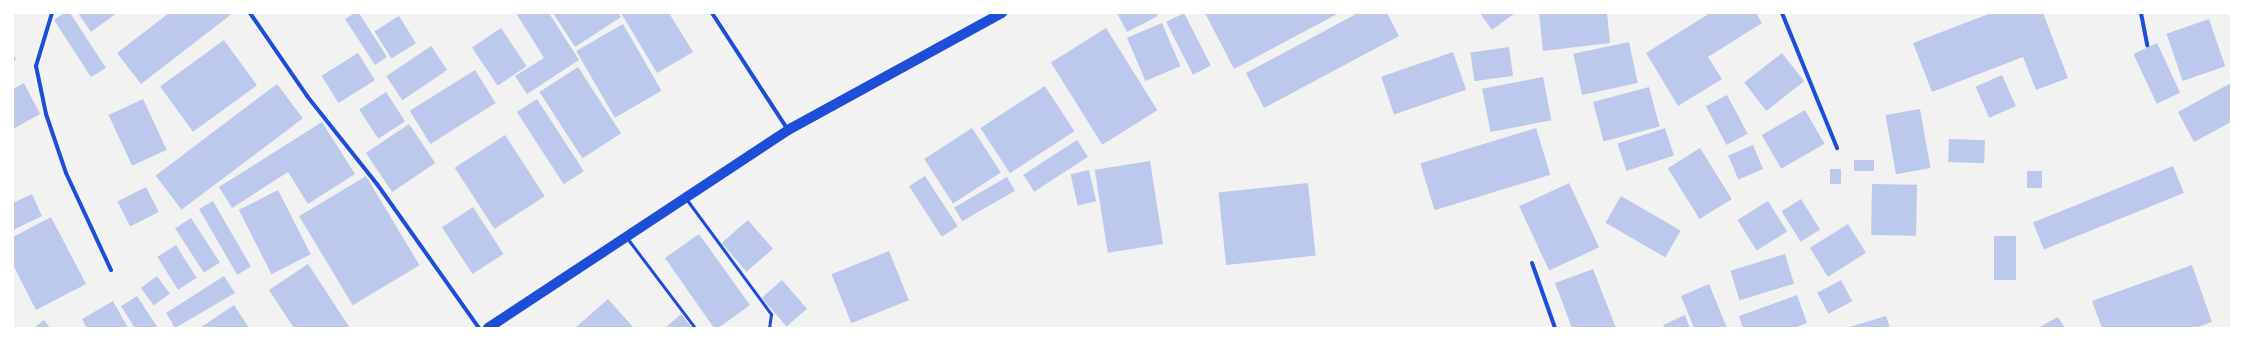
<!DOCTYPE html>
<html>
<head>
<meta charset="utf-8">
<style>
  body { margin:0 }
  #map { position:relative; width:2244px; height:341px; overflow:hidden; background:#f2f2f2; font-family:"Public Sans",sans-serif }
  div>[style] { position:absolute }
  .building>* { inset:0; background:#bdc9ec; transform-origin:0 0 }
  .service>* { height:3px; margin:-1.5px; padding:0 1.5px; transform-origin:1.5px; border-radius:1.5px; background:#1d4ed8 }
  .minor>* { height:4px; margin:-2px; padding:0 2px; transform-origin:2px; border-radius:2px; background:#1d4ed8 }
  .primary>* { height:10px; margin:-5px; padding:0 5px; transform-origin:5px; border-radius:5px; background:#1d4ed8 }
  span { translate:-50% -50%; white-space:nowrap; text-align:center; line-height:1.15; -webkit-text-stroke:3px #fff; paint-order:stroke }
  .frame { position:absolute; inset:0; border:14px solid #fff; pointer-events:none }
</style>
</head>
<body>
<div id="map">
  <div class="building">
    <div style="clip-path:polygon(64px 13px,70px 13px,106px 68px,91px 77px,54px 20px)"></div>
    <div style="clip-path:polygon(78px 13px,117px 13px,91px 32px)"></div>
    <div style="clip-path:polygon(169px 13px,233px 13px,141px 84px,117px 53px)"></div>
    <div style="clip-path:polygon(355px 13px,359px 13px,387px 57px,375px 65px,345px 19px)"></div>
    <div style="clip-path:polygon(516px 13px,549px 13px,579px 60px,527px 94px,515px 76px,544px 58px)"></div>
    <div style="clip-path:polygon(553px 13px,618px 13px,621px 17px,575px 47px)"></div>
    <div style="clip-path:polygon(621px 13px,669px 13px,693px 52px,657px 73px)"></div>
    <div style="clip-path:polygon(1117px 13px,1156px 13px,1158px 16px,1127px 32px)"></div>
    <div style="left:1184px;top:13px;width:59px;height:20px;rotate:63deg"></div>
    <div style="clip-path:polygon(1205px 13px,1339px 13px,1234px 69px)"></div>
    <div style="clip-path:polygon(1358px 13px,1387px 13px,1399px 36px,1264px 108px,1246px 73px)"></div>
    <div style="clip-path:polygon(1480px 13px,1515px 13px,1492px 30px)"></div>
    <div style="clip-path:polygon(1539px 13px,1607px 13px,1610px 43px,1543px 51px)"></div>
    <div style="clip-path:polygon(1710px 13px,1756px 13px,1762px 23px,1708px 57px,1722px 79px,1678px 106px,1646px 53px)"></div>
    <div style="clip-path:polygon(1991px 13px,2043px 13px,2068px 78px,2036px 90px,2023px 57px,1932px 92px,1913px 43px)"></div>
    <div style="left:399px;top:16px;width:32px;height:29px;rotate:58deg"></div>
    <div style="left:2209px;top:19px;width:50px;height:45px;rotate:71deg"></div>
    <div style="left:1162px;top:23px;width:47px;height:38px;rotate:67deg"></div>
    <div style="left:623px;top:24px;width:77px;height:54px;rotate:60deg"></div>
    <div style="left:501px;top:28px;width:46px;height:35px;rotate:56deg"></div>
    <div style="left:1106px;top:28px;width:97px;height:65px;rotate:58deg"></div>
    <div style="left:224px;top:40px;width:56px;height:79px;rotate:54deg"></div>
    <div style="left:1629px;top:42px;width:42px;height:57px;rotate:78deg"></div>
    <div style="left:2157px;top:43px;width:55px;height:26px;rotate:65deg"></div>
    <div style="left:431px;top:46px;width:29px;height:54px;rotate:56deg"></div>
    <div style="left:1509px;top:47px;width:29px;height:39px;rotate:82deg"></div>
    <div style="clip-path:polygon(13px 52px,16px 60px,13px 61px)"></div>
    <div style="left:1453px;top:52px;width:40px;height:76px;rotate:71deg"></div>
    <div style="left:358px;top:53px;width:32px;height:43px;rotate:58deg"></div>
    <div style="left:1782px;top:53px;width:36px;height:48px;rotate:52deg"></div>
    <div style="left:578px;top:67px;width:79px;height:46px;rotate:57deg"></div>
    <div style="left:475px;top:70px;width:39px;height:77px;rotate:58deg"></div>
    <div style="left:2002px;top:75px;width:34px;height:29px;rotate:66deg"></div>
    <div style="left:1543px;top:77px;width:44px;height:62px;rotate:79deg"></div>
    <div style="clip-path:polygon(24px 83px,40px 114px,13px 129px,13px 89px)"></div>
    <div style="clip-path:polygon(2231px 83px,2231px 122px,2194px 142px,2178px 112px)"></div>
    <div style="left:277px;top:84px;width:43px;height:152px;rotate:53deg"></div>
    <div style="left:1045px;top:86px;width:54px;height:77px;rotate:57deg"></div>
    <div style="left:1649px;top:87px;width:41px;height:58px;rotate:75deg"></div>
    <div style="left:386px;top:92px;width:35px;height:32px;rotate:57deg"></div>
    <div style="left:1727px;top:95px;width:44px;height:24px;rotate:62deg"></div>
    <div style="left:143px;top:99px;width:56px;height:38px;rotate:65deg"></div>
    <div style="left:537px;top:99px;width:86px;height:24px;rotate:57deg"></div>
    <div style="left:1920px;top:109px;width:60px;height:35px;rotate:80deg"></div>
    <div style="left:1805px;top:110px;width:39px;height:50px;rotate:60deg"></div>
    <div style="clip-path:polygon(322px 122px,355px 174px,308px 204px,288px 172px,232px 208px,219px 187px)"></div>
    <div style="left:409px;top:124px;width:47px;height:52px;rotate:56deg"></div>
    <div style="left:972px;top:128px;width:53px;height:57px;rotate:57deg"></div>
    <div style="left:1536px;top:128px;width:49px;height:121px;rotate:73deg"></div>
    <div style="left:1665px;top:128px;width:29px;height:50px;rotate:72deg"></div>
    <div style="left:505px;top:135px;width:73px;height:60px;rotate:57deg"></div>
    <div style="left:1949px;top:139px;width:36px;height:23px;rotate:2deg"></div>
    <div style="left:1077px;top:140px;width:20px;height:64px;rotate:57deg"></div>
    <div style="left:1753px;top:145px;width:26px;height:27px;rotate:67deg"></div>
    <div style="left:1700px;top:148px;width:60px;height:38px;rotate:58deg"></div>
    <div style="left:1874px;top:160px;width:11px;height:20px;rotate:90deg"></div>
    <div style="left:1150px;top:161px;width:84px;height:56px;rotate:81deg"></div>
    <div style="left:2173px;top:166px;width:29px;height:151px;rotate:68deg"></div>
    <div style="left:1830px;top:169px;width:11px;height:15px"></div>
    <div style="left:1089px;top:170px;width:32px;height:19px;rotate:77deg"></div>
    <div style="left:2027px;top:171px;width:15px;height:17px"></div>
    <div style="left:366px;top:176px;width:104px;height:78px;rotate:59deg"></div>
    <div style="left:925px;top:176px;width:60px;height:19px;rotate:57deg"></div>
    <div style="left:1007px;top:177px;width:16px;height:61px;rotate:60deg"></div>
    <div style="left:1308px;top:183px;width:73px;height:90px;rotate:84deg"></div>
    <div style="left:1569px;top:183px;width:71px;height:55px;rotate:65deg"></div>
    <div style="left:1872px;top:184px;width:45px;height:51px;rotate:1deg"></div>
    <div style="left:146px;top:187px;width:28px;height:32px;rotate:63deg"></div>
    <div style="left:278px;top:190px;width:72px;height:44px;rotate:63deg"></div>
    <div style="clip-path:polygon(32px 194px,42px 216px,13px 230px,13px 203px)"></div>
    <div style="left:1621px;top:196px;width:69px;height:31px;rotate:30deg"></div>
    <div style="left:1801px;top:199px;width:36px;height:23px;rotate:58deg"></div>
    <div style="left:213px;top:201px;width:76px;height:16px;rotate:60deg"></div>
    <div style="left:1768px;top:201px;width:36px;height:36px;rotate:58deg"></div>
    <div style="left:473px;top:207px;width:56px;height:37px;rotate:57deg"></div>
    <div style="clip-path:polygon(51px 217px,86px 284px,36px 310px,13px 265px,13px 237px)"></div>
    <div style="left:191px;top:218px;width:53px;height:19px;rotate:57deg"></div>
    <div style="left:748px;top:220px;width:38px;height:35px;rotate:49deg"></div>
    <div style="left:1848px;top:224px;width:34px;height:45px;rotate:58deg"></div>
    <div style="clip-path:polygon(699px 234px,750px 305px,718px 328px,714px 328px,665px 258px)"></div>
    <div style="left:2016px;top:236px;width:44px;height:22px;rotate:90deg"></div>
    <div style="left:176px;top:245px;width:39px;height:22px;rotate:58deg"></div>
    <div style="left:889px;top:251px;width:53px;height:62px;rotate:68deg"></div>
    <div style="left:1785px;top:254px;width:31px;height:57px;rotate:73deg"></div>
    <div style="clip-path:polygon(308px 264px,350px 328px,294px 328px,269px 290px)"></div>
    <div style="clip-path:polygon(2192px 265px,2212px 322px,2195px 328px,2102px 328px,2092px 301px)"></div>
    <div style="clip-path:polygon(1593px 269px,1616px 328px,1572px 328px,1555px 283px)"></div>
    <div style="left:157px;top:276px;width:22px;height:20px;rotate:54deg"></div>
    <div style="clip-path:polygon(224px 276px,235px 293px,175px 328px,166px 313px)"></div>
    <div style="left:782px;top:280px;width:38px;height:27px;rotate:49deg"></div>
    <div style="left:1841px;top:280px;width:24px;height:27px;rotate:62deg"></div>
    <div style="clip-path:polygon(1709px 284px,1727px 328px,1694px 328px,1681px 296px)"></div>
    <div style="clip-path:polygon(1797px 295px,1807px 323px,1794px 328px,1743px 328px,1739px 316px)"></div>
    <div style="clip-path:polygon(137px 296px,158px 328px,135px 328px,121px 306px)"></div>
    <div style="clip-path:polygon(608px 299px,634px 328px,575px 328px)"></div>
    <div style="clip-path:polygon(113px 301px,128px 328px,87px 328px,82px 319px)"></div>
    <div style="clip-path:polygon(234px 305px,249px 328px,200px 328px)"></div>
    <div style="clip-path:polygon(681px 314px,692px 328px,665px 328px)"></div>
    <div style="clip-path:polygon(1685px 315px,1690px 328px,1665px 328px,1663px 325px)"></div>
    <div style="clip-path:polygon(1886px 316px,1890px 328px,1846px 328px)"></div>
    <div style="clip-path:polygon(2058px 317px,2065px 328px,2038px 328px)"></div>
    <div style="clip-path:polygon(44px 320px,50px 328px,34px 328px)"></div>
  </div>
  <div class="service">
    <div style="left:687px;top:200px;width:142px;rotate:53.6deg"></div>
    <div style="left:771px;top:314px;width:14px;rotate:98deg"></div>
    <div style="left:627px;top:238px;width:113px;rotate:52.9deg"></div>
  </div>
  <div class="minor">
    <div style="left:52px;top:13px;width:55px;rotate:106.8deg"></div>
    <div style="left:36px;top:66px;width:49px;rotate:78.2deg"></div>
    <div style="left:46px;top:114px;width:62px;rotate:71.3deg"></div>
    <div style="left:66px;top:173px;width:107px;rotate:65.1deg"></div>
    <div style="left:250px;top:13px;width:101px;rotate:55.5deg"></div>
    <div style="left:307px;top:96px;width:112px;rotate:51.5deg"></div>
    <div style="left:377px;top:184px;width:176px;rotate:54.7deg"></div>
    <div style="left:712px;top:13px;width:140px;rotate:57deg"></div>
    <div style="left:1782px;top:13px;width:146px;rotate:67.8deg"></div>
    <div style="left:2141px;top:13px;width:33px;rotate:79deg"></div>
    <div style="left:1532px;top:263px;width:69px;rotate:70.5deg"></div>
  </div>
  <div class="primary">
    <div style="left:488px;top:328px;width:359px;rotate:-33.4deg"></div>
    <div style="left:788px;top:130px;width:244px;rotate:-28.7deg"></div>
  </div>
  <div class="frame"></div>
</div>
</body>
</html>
